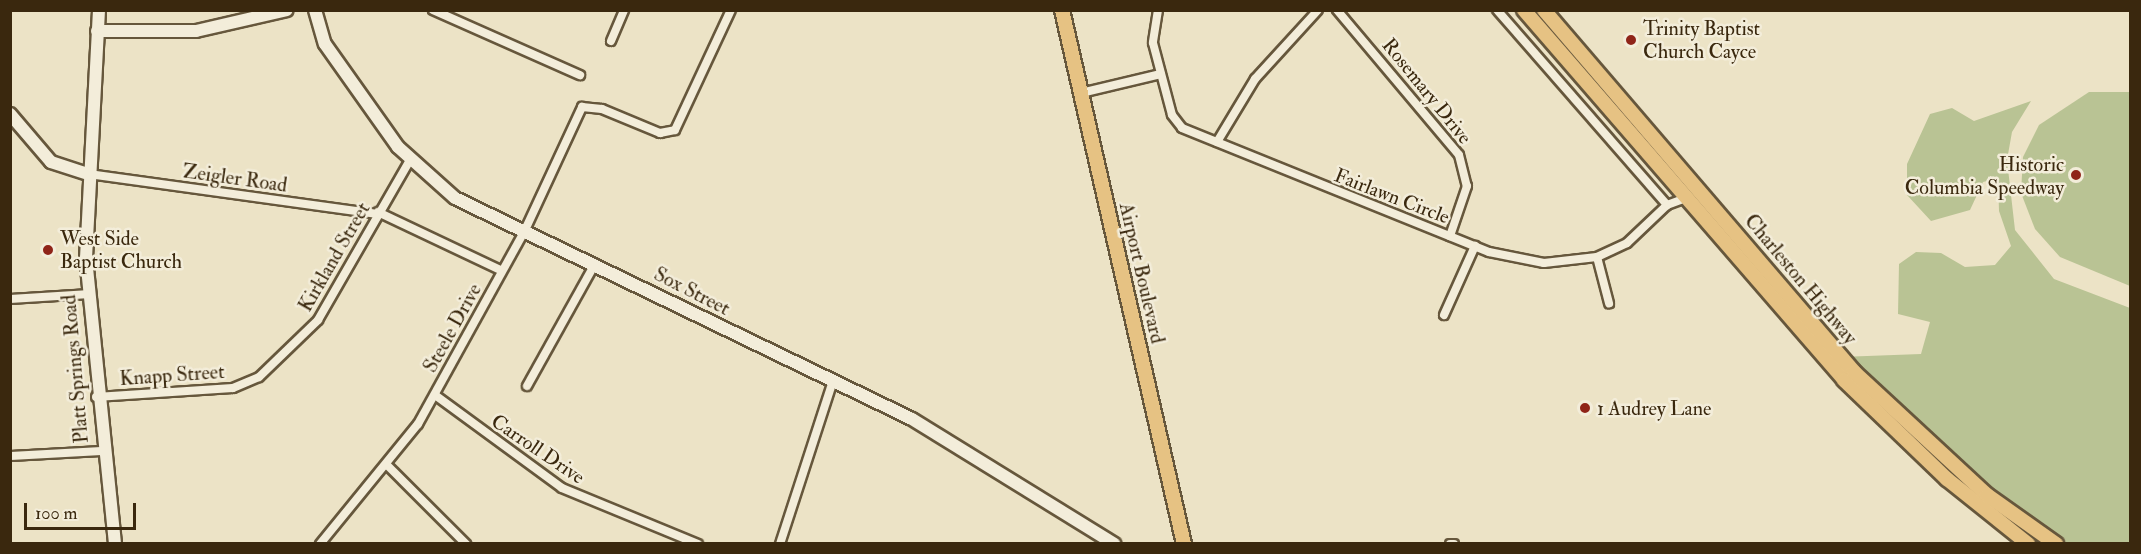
<!DOCTYPE html>
<html>
<head>
<meta charset="utf-8">
<style>
  body { margin:0 }
  #map { position:relative; width:2141px; height:554px; overflow:hidden; background:#ece3c6; font-family:"IM FELL Double Pica",serif }
  div>[style] { position:absolute }
  .green>* { inset:0; background:#b9c394 }
  .roads { filter:drop-shadow(2px 0 #66573c) drop-shadow(-2px 0 #66573c) drop-shadow(0 2px #66573c) drop-shadow(0 -2px #66573c) }
  .street>* { height:8px; margin:-4px; padding:0 4px; transform-origin:4px; border-radius:4px; background:#f3edda }
  .secondary>* { height:12px; margin:-6px; padding:0 6px; transform-origin:6px; border-radius:6px; background:#f3edda }
  .primary>* { height:14px; margin:-7px; padding:0 7px; transform-origin:7px; border-radius:7px; background:#e6c283 }
  .dots>* { width:16px; height:16px; translate:-50% -50%; box-sizing:border-box; border:3px solid #f3edda; border-radius:50% }
  span { translate:-50% -50%; white-space:nowrap; text-align:center; line-height:1.15; -webkit-text-stroke:5px #f3edda; paint-order:stroke }
  .poi-label { font-size:20px; color:#3a280e }
  .left { translate:0 -50%; text-align:left }
  .right { translate:-100% -50%; text-align:right }
  .street-label { font-size:20px; color:#3a280e }
  .frame { position:absolute; inset:0; border:12px solid #3a280e; pointer-events:none }
  .scale { position:absolute; left:24px; top:503px; width:112px; height:27px; box-sizing:border-box; border:3px solid #3a280e; border-top:0; padding-left:8px; font-size:18px; line-height:21px; white-space:nowrap; color:#3a280e; -webkit-text-stroke:4px #f3edda; paint-order:stroke }
</style>
</head>
<body>
<div id="map">
  <div class="green">
    <div style="clip-path:polygon(2089px 92px,2130px 92px,2130px 286px,2060px 257px,2035px 229px,2021px 193px,2023px 157px,2039px 125px)"></div>
    <div style="clip-path:polygon(2031px 101px,2012px 132px,2007px 160px,2015px 230px,2054px 279px,2130px 308px,2130px 543px,2056px 543px,2022px 522px,1840px 357px,1921px 354px,1930px 322px,1898px 314px,1899px 264px,1916px 252px,1941px 253px,1965px 267px,1995px 265px,2011px 246px,1999px 211px,1998px 178px,1983px 182px,1970px 210px,1931px 221px,1907px 195px,1907px 164px,1930px 114px,1952px 108px,1974px 121px)"></div>
  </div>
  <div class="roads">
    <div class="street">
      <div style="left:433px;top:10px;width:161px;rotate:23.9deg"></div>
      <div style="left:1158px;top:10px;width:33px;rotate:99deg"></div>
      <div style="left:1153px;top:43px;width:74px;rotate:75.2deg"></div>
      <div style="left:1172px;top:115px;width:16px;rotate:52deg"></div>
      <div style="left:1182px;top:128px;width:331px;rotate:22deg"></div>
      <div style="left:1489px;top:252px;width:56px;rotate:11.3deg"></div>
      <div style="left:1544px;top:263px;width:53px;rotate:-6.5deg"></div>
      <div style="left:1597px;top:257px;width:33px;rotate:-25deg"></div>
      <div style="left:1627px;top:243px;width:55px;rotate:-43.5deg"></div>
      <div style="left:1667px;top:205px;width:23px;rotate:-20deg"></div>
      <div style="left:1337px;top:10px;width:189px;rotate:49.9deg"></div>
      <div style="left:1459px;top:155px;width:32px;rotate:76deg"></div>
      <div style="left:1467px;top:186px;width:53px;rotate:108.8deg"></div>
      <div style="left:1497px;top:10px;width:259px;rotate:48.9deg"></div>
      <div style="left:611px;top:41px;width:34px;rotate:-67deg"></div>
      <div style="left:1081px;top:93px;width:82px;rotate:-13.4deg"></div>
      <div style="left:1217px;top:142px;width:74px;rotate:-58.9deg"></div>
      <div style="left:1255px;top:79px;width:93px;rotate:-47.6deg"></div>
      <div style="left:89px;top:174px;width:291px;rotate:7.9deg"></div>
      <div style="left:378px;top:212px;width:137px;rotate:25.4deg"></div>
      <div style="left:1597px;top:257px;width:48px;rotate:75.4deg"></div>
      <div style="left:10px;top:299px;width:80px;rotate:-3.6deg"></div>
      <div style="left:1444px;top:315px;width:76px;rotate:-65.8deg"></div>
      <div style="left:527px;top:386px;width:140px;rotate:-60.9deg"></div>
      <div style="left:435px;top:395px;width:157px;rotate:36.2deg"></div>
      <div style="left:562px;top:488px;width:147px;rotate:22.4deg"></div>
      <div style="left:96px;top:397px;width:137px;rotate:-3.8deg"></div>
      <div style="left:233px;top:388px;width:28px;rotate:-23deg"></div>
      <div style="left:259px;top:377px;width:82px;rotate:-44deg"></div>
      <div style="left:318px;top:320px;width:182px;rotate:-60.1deg"></div>
      <div style="left:10px;top:456px;width:92px;rotate:-3.1deg"></div>
      <div style="left:387px;top:465px;width:112px;rotate:45deg"></div>
      <div style="left:320px;top:544px;width:155px;rotate:-50.8deg"></div>
      <div style="left:418px;top:424px;width:222px;rotate:-61.1deg"></div>
      <div style="left:525px;top:230px;width:136px;rotate:-65.1deg"></div>
      <div style="left:582px;top:107px;width:20px;rotate:6deg"></div>
      <div style="left:602px;top:109px;width:63px;rotate:22.5deg"></div>
      <div style="left:660px;top:133px;width:15px;rotate:-11deg"></div>
      <div style="left:675px;top:130px;width:132px;rotate:-65deg"></div>
      <div style="left:780px;top:544px;width:171px;rotate:-72deg"></div>
      <div style="left:1450px;top:544px;width:4px"></div>
    </div>
    <div class="secondary">
      <div style="left:99px;top:10px;width:248px;rotate:93deg"></div>
      <div style="left:86px;top:258px;width:287px;rotate:84.2deg"></div>
      <div style="left:315px;top:10px;width:35px;rotate:74deg"></div>
      <div style="left:325px;top:44px;width:126px;rotate:54.7deg"></div>
      <div style="left:398px;top:147px;width:76px;rotate:41.8deg"></div>
      <div style="left:455px;top:198px;width:508px;rotate:25.81deg"></div>
      <div style="left:912px;top:419px;width:238px;rotate:31.7deg"></div>
      <div style="left:97px;top:31px;width:99px"></div>
      <div style="left:196px;top:31px;width:93px;rotate:-13deg"></div>
      <div style="left:10px;top:114px;width:63px;rotate:49.5deg"></div>
      <div style="left:51px;top:162px;width:40px;rotate:18deg"></div>
    </div>
    <div class="primary">
      <div style="left:1062px;top:10px;width:548px;rotate:77.13deg"></div>
      <div style="left:1524px;top:10px;width:489px;rotate:49.1deg"></div>
      <div style="left:1844px;top:380px;width:143px;rotate:43.9deg"></div>
      <div style="left:1947px;top:479px;width:104px;rotate:38.7deg"></div>
      <div style="left:1544px;top:10px;width:477px;rotate:49.4deg"></div>
      <div style="left:1854px;top:372px;width:181px;rotate:42.8deg"></div>
      <div style="left:1987px;top:495px;width:85px;rotate:35.4deg"></div>
    </div>
  </div>
  <div class="dots">
    <div style="left:1631px;top:40px;background:#8f2418"></div>
    <div style="left:2076px;top:175px;background:#8f2418"></div>
    <div style="left:48px;top:250px;background:#8f2418"></div>
    <div style="left:1585px;top:408px;background:#8f2418"></div>
  </div>
  <div class="poi-label">
    <span class="left" style="left:1643px;top:40px">Trinity Baptist<br>Church Cayce</span>
    <span class="right" style="left:2064px;top:176px">Historic<br>Columbia Speedway</span>
    <span class="left" style="left:60px;top:250px">West Side<br>Baptist Church</span>
    <span class="left" style="left:1597px;top:408px">1 Audrey Lane</span>
  </div>
  <div class="street-label">
    <span style="left:1427px;top:91px;rotate:51deg">Rosemary Drive</span>
    <span style="left:235px;top:178px;rotate:8deg">Zeigler Road</span>
    <span style="left:1392px;top:196px;rotate:21deg">Fairlawn Circle</span>
    <span style="left:334px;top:257px;rotate:-60deg">Kirkland Street</span>
    <span style="left:1142px;top:273px;rotate:77deg">Airport Boulevard</span>
    <span style="left:1801px;top:279px;rotate:50deg">Charleston Highway</span>
    <span style="left:692px;top:291px;rotate:27deg">Sox Street</span>
    <span style="left:452px;top:328px;rotate:-61deg">Steele Drive</span>
    <span style="left:75px;top:369px;rotate:-95deg">Platt Springs Road</span>
    <span style="left:172px;top:375px;rotate:-4deg">Knapp Street</span>
    <span style="left:538px;top:449px;rotate:34deg">Carroll Drive</span>
  </div>
  <div class="frame"></div>
  <div class="scale">100 m</div>
</div>
</body>
</html>
